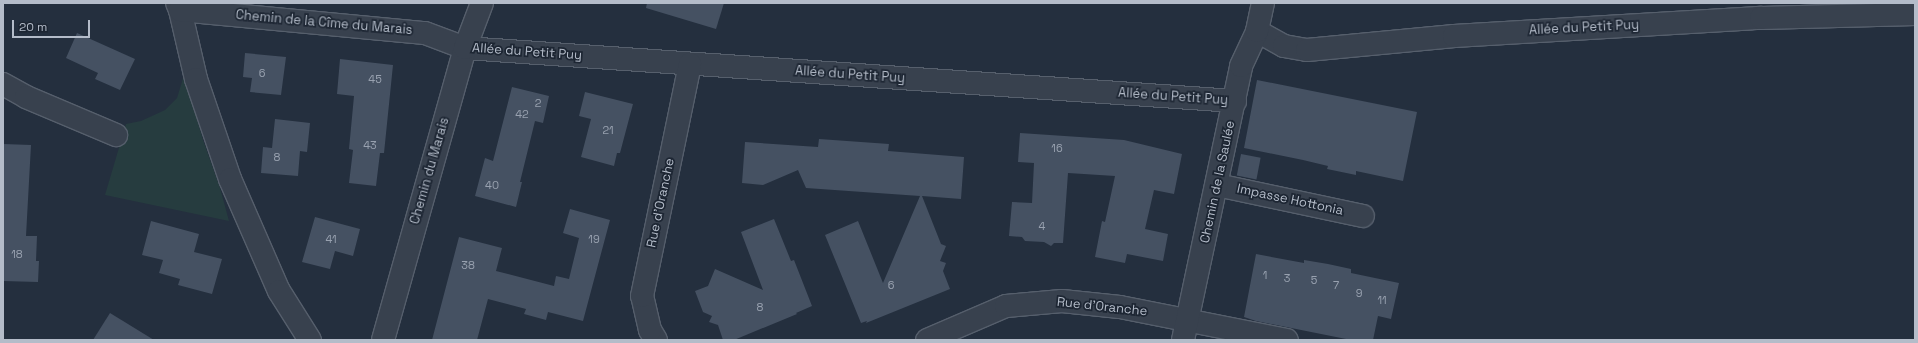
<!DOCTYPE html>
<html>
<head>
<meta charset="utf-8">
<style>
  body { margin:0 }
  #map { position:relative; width:1918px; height:343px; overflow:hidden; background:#242f3e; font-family:"Space Grotesk",sans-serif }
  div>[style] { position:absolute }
  .green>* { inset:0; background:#263c3f }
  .building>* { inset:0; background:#455162; transform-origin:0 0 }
  .roads { filter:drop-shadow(1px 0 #565f6c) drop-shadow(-1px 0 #565f6c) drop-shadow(0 1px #565f6c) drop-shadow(0 -1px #565f6c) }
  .minor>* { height:22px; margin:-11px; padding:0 11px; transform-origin:11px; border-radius:11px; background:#38414e }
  span { translate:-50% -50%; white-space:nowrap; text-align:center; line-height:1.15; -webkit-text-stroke:3.5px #1d2633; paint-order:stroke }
  .number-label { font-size:11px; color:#98a1af }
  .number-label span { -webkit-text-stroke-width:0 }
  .street-label { font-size:13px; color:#b4bcc9 }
  .frame { position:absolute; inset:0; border:4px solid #b4bcc9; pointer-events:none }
  .scale { position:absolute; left:12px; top:20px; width:78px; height:18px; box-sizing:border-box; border:2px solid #b4bcc9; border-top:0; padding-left:5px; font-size:12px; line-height:14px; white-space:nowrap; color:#b4bcc9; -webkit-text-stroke:3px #1d2633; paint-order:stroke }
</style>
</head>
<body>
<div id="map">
  <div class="green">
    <div style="clip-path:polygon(184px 75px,203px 140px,220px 188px,229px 221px,105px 195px,126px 124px,141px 121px,165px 110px,177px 98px)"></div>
  </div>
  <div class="building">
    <div style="clip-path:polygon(647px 3px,724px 3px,716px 29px,646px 8px)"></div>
    <div style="clip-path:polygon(77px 33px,135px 59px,120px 90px,95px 79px,98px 73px,66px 58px)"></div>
    <div style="clip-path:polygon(245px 53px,286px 57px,281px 95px,250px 92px,252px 78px,243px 77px)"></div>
    <div style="clip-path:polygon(340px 59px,393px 65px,384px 153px,380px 153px,376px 186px,349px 183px,353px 150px,349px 149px,354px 96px,337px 94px)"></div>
    <div style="clip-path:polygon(1257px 80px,1417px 112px,1403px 181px,1356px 171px,1356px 175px,1327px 169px,1328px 166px,1303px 160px,1244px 148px)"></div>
    <div style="clip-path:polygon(512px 87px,549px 96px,543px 123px,535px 121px,520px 182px,522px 182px,516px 207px,475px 196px,485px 158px,493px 161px)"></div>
    <div style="clip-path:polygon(585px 92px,633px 104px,620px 153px,617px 153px,614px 166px,581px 157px,591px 119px,579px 116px)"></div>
    <div style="clip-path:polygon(275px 119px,310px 123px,307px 152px,300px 151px,298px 176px,261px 173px,263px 147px,272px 148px)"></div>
    <div style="clip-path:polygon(1020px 133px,1124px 140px,1182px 154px,1174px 194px,1154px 190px,1145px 229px,1168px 234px,1163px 261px,1127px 254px,1125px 263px,1095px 257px,1102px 221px,1105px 222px,1115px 176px,1068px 173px,1063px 243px,1054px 243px,1051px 246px,1044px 242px,1025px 241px,1022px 237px,1009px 236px,1012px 202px,1032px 203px,1034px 163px,1018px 162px)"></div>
    <div style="clip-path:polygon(819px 139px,889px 144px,888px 151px,964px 157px,961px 199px,922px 196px,941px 244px,946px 246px,940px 261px,946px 263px,943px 271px,950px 289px,866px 323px,867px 321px,861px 323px,825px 235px,858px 221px,883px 283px,920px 196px,806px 188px,798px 170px,763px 185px,742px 183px,745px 142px,818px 147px)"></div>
    <div style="clip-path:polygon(3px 144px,31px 145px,26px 236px,37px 236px,36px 261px,39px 261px,38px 282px,3px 281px)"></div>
    <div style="left:1241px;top:154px;width:20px;height:22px;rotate:11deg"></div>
    <div style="clip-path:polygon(570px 209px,610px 220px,583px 321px,548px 312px,546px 320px,524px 314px,526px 309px,488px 299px,477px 340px,432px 340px,459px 237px,502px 248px,496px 271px,554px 286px,556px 276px,569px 279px,579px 238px,563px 233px)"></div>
    <div style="clip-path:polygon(315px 217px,360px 229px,353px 256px,335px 251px,330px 269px,302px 262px)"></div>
    <div style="clip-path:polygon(774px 219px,791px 261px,794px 260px,812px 306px,796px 313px,797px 314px,734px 340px,723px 340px,718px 325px,709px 322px,712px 316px,703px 312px,695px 291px,708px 286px,715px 269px,763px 290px,741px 232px)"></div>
    <div style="clip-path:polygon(151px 221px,199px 234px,194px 252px,222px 259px,212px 294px,178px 285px,180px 279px,159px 273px,163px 260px,142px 255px)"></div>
    <div style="clip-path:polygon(1256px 254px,1304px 263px,1304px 260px,1328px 264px,1351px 269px,1351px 273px,1399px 283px,1391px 319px,1378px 316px,1373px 340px,1351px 340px,1256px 321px,1244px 317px)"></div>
    <div style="clip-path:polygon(110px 313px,154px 340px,93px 340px)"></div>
  </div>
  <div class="roads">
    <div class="minor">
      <div style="left:177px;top:3px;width:8px;rotate:67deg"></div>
      <div style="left:180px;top:10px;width:71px;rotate:76.9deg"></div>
      <div style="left:196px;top:79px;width:106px;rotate:71.2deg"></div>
      <div style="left:230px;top:179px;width:122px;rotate:66.4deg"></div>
      <div style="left:279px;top:291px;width:58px;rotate:57.7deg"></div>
      <div style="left:180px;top:10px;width:246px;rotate:5.4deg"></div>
      <div style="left:425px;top:33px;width:43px;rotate:20.6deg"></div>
      <div style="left:465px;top:48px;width:772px;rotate:3.94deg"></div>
      <div style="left:1257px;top:31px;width:31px;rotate:29deg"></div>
      <div style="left:1284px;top:46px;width:23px;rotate:10deg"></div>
      <div style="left:1307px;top:50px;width:148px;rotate:-5.4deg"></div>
      <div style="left:1454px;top:36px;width:308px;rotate:-3.4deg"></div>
      <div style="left:1761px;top:18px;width:154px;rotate:-1.5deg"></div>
      <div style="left:3px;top:84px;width:26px;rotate:29deg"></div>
      <div style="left:26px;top:97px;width:98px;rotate:22.9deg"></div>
      <div style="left:1217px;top:185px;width:149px;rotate:12deg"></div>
      <div style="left:383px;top:340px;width:303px;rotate:-74.3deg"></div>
      <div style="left:465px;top:48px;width:48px;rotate:-69.3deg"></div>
      <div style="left:656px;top:340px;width:12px;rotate:-121deg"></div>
      <div style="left:650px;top:330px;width:35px;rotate:-103deg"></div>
      <div style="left:642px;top:296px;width:237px;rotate:-78.3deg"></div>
      <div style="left:927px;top:340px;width:86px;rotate:-23.3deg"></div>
      <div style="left:1006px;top:306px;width:56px;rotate:-5.1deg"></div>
      <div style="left:1062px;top:301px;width:58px;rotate:5.9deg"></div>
      <div style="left:1120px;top:307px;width:170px;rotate:11.2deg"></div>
      <div style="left:1183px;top:340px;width:280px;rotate:-78deg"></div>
      <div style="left:1241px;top:66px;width:38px;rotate:-65deg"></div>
      <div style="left:1257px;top:31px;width:29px;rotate:-78deg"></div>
    </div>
  </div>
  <div class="number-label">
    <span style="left:262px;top:73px">6</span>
    <span style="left:375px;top:79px">45</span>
    <span style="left:538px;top:103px">2</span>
    <span style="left:522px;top:114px">42</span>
    <span style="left:608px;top:130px">21</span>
    <span style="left:370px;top:145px">43</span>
    <span style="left:1057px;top:148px">16</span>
    <span style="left:277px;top:157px">8</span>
    <span style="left:492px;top:185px">40</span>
    <span style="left:1042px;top:226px">4</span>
    <span style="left:331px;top:239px">41</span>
    <span style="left:594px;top:239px">19</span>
    <span style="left:17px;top:254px">18</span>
    <span style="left:468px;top:265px">38</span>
    <span style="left:1265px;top:275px">1</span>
    <span style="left:1287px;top:278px">3</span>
    <span style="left:1314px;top:280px">5</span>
    <span style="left:891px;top:285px">6</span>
    <span style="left:1336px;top:285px">7</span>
    <span style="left:1359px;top:293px">9</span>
    <span style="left:1382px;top:300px">11</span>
    <span style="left:760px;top:307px">8</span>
  </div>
  <div class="street-label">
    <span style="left:324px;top:23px;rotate:5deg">Chemin de la Cîme du Marais</span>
    <span style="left:1584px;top:28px;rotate:-3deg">Allée du Petit Puy</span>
    <span style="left:527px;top:52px;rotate:4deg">Allée du Petit Puy</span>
    <span style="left:850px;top:75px;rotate:4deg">Allée du Petit Puy</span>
    <span style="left:1173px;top:97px;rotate:4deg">Allée du Petit Puy</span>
    <span style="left:430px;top:171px;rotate:-74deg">Chemin du Marais</span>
    <span style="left:1218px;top:182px;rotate:-78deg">Chemin de la Saulée</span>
    <span style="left:1290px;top:200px;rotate:12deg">Impasse Hottonia</span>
    <span style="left:661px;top:203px;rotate:-78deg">Rue d'Oranche</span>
    <span style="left:1102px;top:307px;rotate:6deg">Rue d'Oranche</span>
  </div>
  <div class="frame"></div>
  <div class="scale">20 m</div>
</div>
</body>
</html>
